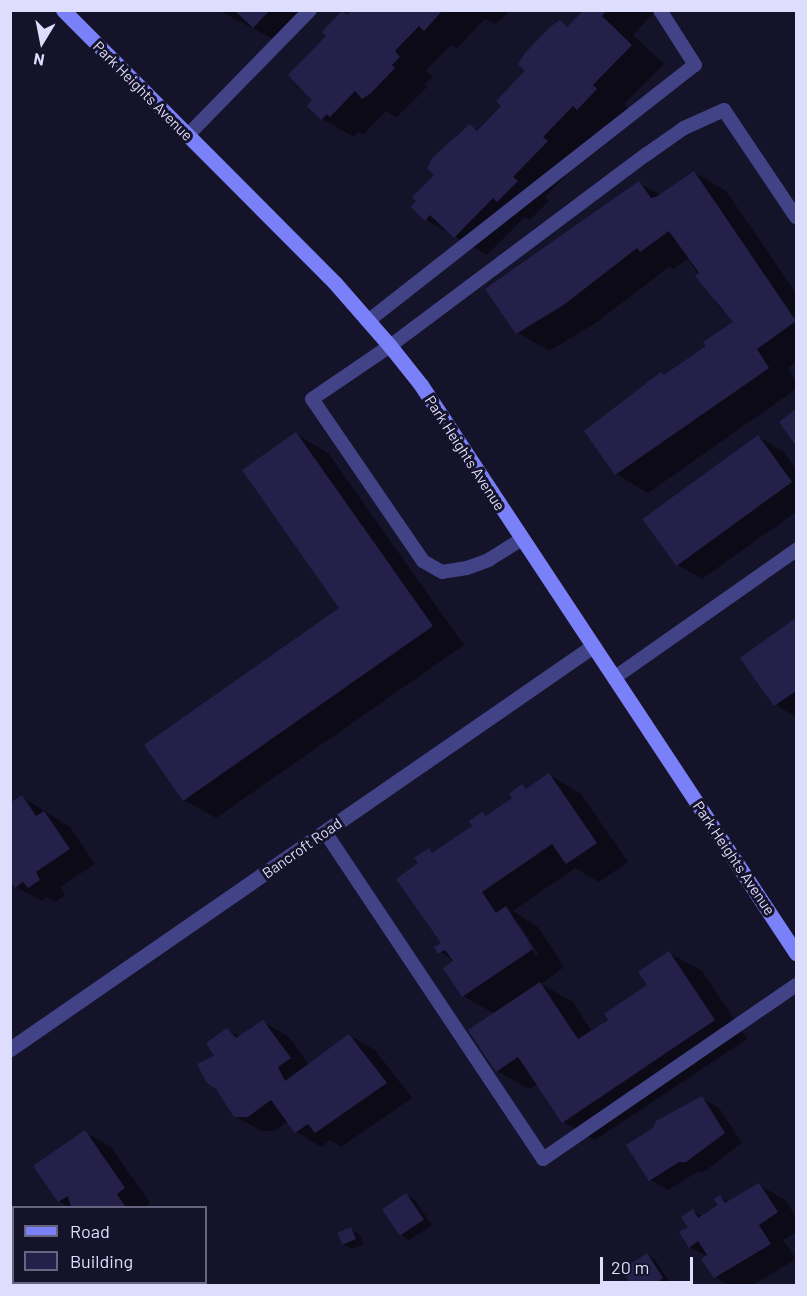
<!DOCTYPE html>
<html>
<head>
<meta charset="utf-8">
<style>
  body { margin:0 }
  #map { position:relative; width:807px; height:1296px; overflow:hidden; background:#15132a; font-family:Barlow,sans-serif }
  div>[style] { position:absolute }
  .shadow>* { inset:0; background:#0007 }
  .building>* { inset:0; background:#25204a; transform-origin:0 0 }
  .lane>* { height:14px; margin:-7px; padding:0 7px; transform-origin:7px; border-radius:7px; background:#414386 }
  .street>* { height:15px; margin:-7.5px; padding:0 7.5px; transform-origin:7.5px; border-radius:7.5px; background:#414386 }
  .secondary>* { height:15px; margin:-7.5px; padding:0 7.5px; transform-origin:7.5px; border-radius:7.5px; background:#7a80f7 }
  span { translate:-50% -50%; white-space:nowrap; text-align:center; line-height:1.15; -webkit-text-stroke:6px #15132a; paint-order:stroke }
  .street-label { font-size:15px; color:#dfddfd }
  .frame { position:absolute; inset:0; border:12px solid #dfddfd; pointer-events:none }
  .legend { position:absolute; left:12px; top:1206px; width:195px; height:78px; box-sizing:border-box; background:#15132a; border:2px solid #66647e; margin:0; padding:8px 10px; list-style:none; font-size:18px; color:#dfddfd }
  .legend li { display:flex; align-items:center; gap:12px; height:30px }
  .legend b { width:30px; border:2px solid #66647e }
  .north { position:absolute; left:12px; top:12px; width:60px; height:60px; -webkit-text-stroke:4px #15132a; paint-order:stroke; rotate:190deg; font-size:16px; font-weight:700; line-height:24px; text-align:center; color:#dfddfd }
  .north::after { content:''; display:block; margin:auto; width:21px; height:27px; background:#dfddfd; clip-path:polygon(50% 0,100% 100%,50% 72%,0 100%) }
  .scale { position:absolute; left:600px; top:1257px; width:93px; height:27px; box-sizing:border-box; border:3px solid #dfddfd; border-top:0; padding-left:8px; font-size:18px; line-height:21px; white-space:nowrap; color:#dfddfd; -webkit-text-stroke:4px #15132a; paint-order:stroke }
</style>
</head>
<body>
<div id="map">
  <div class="shadow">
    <div style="clip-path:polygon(218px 10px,310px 10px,279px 42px)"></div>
    <div style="clip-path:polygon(354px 10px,511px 10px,495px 24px,485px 19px,457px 48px,451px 45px,426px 70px,432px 77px,424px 85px,427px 87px,403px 111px,396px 117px,386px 111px,363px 135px,359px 132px,354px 137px,322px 119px,315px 100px)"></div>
    <div style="clip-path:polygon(586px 10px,657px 10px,633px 35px,664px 64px,624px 104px,628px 109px,610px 128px,605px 125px,574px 156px,580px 161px,545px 197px,549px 201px,530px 220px,525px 217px,487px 255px,426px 220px,436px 175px,429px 168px,459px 133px,462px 134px,470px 126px,479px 131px,503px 106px,560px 22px,569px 27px)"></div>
    <div style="clip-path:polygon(694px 172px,726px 191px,796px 293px,796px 362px,788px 368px,796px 381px,796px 389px,648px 493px,616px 474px,708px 346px,735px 322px,720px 308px,688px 259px,673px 269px,669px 267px,597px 322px,549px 351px,517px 332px,639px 183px,661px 195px)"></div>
    <div style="clip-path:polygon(296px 434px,328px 453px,464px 645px,216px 818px,184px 800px,341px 608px)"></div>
    <div style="clip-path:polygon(759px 437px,784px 452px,796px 469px,796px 512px,702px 579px,676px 564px)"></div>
    <div style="clip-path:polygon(796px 620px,796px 717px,776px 705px,742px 658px)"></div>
    <div style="clip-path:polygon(evenodd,549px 775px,581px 794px,628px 862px,599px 882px,575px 868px,513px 911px,538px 927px,564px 967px,541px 984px,573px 1002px,592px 1032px,649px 986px,669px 953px,702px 971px,747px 1039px,595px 1140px,563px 1122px,538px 1084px,529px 1089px,497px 1071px,495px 1014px,463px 996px,454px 962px,436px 948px,443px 943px,420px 864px,429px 850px,435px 853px,474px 826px,482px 813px,488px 817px,514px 799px,522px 786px,528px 789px,549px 775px,516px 925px,520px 925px,538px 954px,536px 956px,516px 925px)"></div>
    <div style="clip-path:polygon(22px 797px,70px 827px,95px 864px,60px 887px,65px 895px,55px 902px,47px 897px,42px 901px,16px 887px)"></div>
    <div style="clip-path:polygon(263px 1022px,289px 1037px,309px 1065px,349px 1035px,375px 1050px,412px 1098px,341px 1147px,330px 1140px,321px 1147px,296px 1132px,288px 1121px,275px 1131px,261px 1131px,235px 1116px,199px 1065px,216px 1056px,227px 1030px,240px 1037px)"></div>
    <div style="clip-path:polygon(702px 1098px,719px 1108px,742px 1143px,705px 1171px,697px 1172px,668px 1190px,651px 1180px,628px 1146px)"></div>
    <div style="clip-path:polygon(85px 1132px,111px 1147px,150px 1203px,144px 1208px,71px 1208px,59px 1201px)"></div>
    <div style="clip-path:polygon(759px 1185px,785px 1200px,796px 1217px,796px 1232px,783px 1240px,796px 1259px,751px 1286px,730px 1286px,715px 1277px,707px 1256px,690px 1247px,693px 1211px,703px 1217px,720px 1206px,720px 1197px,729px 1202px)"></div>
    <div style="clip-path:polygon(406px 1195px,415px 1200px,432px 1225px,409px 1240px,401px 1235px)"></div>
    <div style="clip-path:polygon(351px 1229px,359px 1234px,364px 1244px,352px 1249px,343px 1244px)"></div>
    <div style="clip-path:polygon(647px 1255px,655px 1260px,671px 1284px,634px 1286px)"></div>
  </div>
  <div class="building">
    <div style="clip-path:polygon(234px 10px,270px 10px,253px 28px)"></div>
    <div style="clip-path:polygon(352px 10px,443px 10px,424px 31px,419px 26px,395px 51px,400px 57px,392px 65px,395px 68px,371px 93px,362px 99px,355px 91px,330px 117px,327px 114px,321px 120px,307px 106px,312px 100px,288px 75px,326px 36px,322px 32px,342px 11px,347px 15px)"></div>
    <div style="clip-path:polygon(584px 10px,607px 10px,602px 16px,632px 45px,593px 85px,597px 89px,577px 110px,573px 106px,543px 137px,548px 141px,513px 177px,518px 181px,497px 202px,493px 198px,454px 238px,430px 215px,425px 221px,411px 207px,416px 201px,412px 197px,434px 175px,427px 168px,433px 157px,470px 124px,477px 131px,501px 106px,496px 101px,525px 71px,518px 64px,525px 53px,550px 27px,560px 20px,567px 27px)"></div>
    <div style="clip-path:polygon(694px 171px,796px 321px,757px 349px,769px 368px,615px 475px,584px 431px,661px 372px,664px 375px,706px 346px,703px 342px,733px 322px,695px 276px,699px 273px,669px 231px,640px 252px,637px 248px,565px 304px,516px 334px,485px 289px,639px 181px,651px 198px,656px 197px)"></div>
    <div style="clip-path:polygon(796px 409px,796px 446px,779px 422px)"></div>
    <div style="clip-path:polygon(296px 432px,433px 626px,183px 801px,144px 745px,339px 608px,242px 470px)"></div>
    <div style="left:758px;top:435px;width:58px;height:143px;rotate:54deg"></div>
    <div style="clip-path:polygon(796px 618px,796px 691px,774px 706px,740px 658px)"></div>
    <div style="clip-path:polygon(549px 773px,597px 843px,566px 864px,552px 844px,482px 892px,496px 913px,506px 906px,533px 949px,462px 997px,443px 968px,453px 961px,445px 950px,438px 954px,434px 947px,441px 943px,396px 879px,418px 863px,414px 858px,429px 848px,432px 853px,472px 826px,469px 821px,482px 812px,486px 816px,512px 798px,509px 794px,522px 784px,526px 789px)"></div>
    <div style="clip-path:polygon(22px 795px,36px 816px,44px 811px,70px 849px,36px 872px,40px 880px,28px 888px,23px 882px,15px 888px,10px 881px,10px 803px)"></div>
    <div style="clip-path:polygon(669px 951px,715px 1020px,562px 1123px,518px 1057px,496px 1072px,468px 1030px,540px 982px,578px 1039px,608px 1020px,604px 1014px,647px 985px,638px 972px)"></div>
    <div style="clip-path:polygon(263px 1020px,291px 1058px,278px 1067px,285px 1081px,349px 1034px,387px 1083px,315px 1133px,308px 1124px,295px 1133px,271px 1100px,248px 1117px,234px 1117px,216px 1089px,207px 1083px,197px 1064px,214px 1056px,206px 1043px,227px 1028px,236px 1038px)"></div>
    <div style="clip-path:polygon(702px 1096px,725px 1133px,686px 1162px,679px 1162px,649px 1181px,626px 1145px,653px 1128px,656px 1121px)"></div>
    <div style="clip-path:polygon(85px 1130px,125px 1188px,117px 1194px,126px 1208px,71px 1208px,68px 1196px,58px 1202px,33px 1166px)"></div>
    <div style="clip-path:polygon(759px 1183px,778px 1212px,759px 1225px,771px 1244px,714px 1278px,701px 1259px,707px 1255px,698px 1241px,689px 1248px,679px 1232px,688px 1227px,681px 1217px,693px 1209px,698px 1218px,718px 1205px,714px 1199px,720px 1195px,725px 1203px)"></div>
    <div style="left:406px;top:1193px;width:32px;height:29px;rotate:56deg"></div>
    <div style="left:351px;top:1227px;width:13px;height:15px;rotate:67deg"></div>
    <div style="clip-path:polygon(647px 1253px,663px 1278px,652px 1286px,632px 1286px,622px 1270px)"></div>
  </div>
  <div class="lane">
    <div style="left:188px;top:135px;width:175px;rotate:-45.7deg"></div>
    <div style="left:368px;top:321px;width:415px;rotate:-38.1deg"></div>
    <div style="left:695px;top:65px;width:65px;rotate:-122.5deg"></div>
    <div style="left:522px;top:539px;width:39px;rotate:148deg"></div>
    <div style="left:489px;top:560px;width:23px;rotate:160deg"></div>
    <div style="left:467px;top:568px;width:25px;rotate:171deg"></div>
    <div style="left:442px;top:572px;width:22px;rotate:-150deg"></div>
    <div style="left:423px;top:561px;width:196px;rotate:-124.4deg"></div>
    <div style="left:312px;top:399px;width:94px;rotate:-34.2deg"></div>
    <div style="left:390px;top:346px;width:321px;rotate:-36.8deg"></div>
    <div style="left:647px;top:154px;width:45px;rotate:-35.1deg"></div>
    <div style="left:684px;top:128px;width:44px;rotate:-24.2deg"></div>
    <div style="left:724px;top:110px;width:129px;rotate:56.1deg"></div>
    <div style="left:614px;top:678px;width:223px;rotate:-35.1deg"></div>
    <div style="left:325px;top:832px;width:393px;rotate:56.3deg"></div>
    <div style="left:543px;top:1159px;width:307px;rotate:-34.5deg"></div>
  </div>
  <div class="street">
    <div style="left:10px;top:1049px;width:709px;rotate:-34.65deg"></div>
  </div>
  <div class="secondary">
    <div style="left:63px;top:10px;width:385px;rotate:45.1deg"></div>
    <div style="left:335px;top:283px;width:84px;rotate:48.9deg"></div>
    <div style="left:390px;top:346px;width:50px;rotate:51.5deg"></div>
    <div style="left:421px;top:385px;width:681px;rotate:56.57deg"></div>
  </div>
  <div class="street-label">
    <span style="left:143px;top:91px;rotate:45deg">Park Heights Avenue</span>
    <span style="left:465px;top:453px;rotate:57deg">Park Heights Avenue</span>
    <span style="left:302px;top:848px;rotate:-35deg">Bancroft Road</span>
    <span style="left:734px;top:858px;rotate:56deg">Park Heights Avenue</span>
  </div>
  <div class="frame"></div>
  <ul class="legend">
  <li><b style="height:8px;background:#7a80f7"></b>Road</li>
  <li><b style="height:16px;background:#25204a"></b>Building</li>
  </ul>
  <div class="north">N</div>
  <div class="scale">20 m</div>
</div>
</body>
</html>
